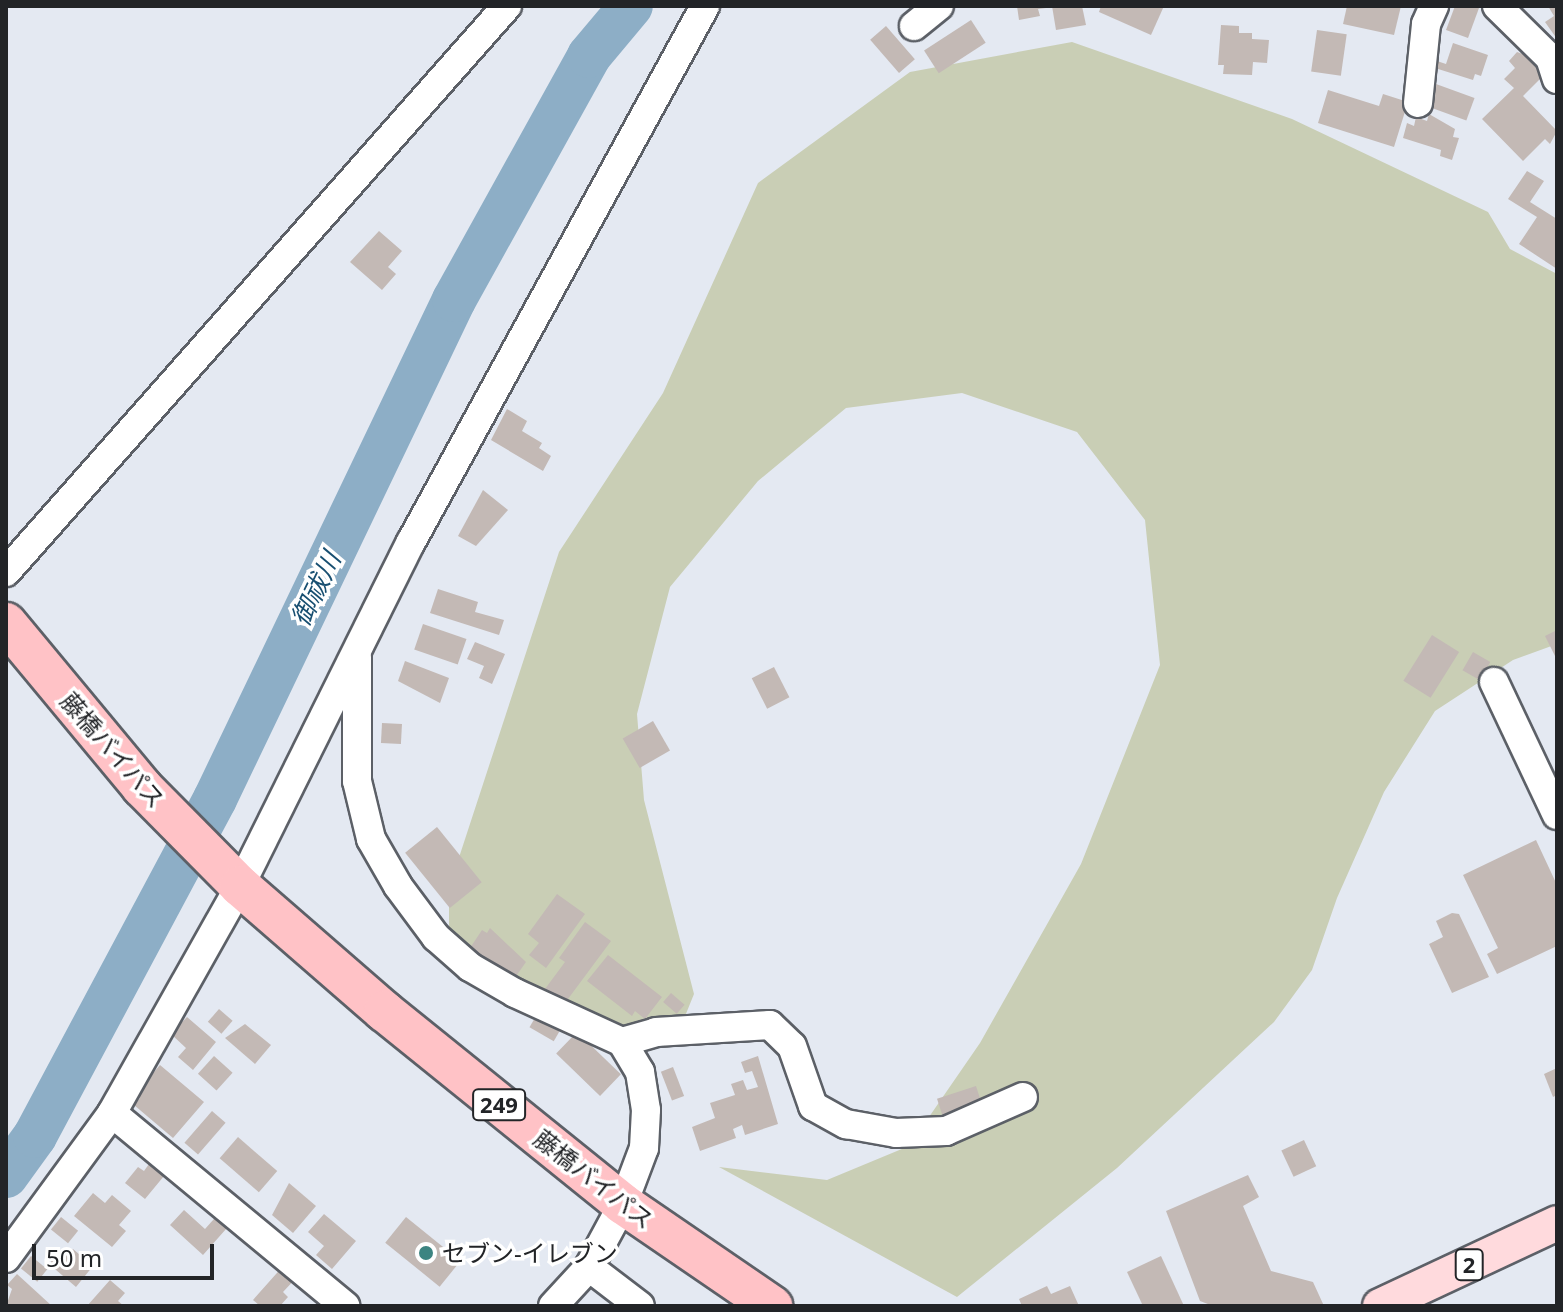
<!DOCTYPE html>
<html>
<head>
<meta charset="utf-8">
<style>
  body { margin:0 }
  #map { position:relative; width:1563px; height:1312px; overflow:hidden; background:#e4e9f2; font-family:"Noto Sans","Noto Sans JP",sans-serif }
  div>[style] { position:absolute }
  .green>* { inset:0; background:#c9ceb5 }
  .river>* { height:44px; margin:-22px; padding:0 22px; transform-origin:22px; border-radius:22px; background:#8daec6 }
  .building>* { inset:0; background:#c3b9b5; transform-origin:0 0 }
  .roads { filter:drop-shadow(2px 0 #5c6067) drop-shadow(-2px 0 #5c6067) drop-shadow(0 2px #5c6067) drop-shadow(0 -2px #5c6067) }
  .minor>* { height:28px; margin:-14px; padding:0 14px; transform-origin:14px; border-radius:14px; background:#fff }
  .major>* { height:34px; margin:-17px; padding:0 17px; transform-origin:17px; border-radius:17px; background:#ffdadd }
  .highway>* { height:40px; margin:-20px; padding:0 20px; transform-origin:20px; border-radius:20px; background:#ffc2c6 }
  .dots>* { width:22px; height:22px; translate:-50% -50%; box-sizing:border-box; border:4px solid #fff; border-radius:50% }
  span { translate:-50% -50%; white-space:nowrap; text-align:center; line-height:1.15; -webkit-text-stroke:7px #fff; paint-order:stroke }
  .shield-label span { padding:2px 6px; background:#fff; border:2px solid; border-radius:6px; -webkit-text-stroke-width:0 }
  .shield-label { font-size:22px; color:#222427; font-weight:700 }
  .street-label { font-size:24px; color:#222427 }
  .poi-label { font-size:24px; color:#222427 }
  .left { translate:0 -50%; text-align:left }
  .water-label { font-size:26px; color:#184f71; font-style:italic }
  .frame { position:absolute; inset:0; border:8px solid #222427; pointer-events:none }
  .scale { position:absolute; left:32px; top:1244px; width:182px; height:36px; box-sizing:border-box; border:4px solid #222427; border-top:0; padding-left:10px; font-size:24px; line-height:28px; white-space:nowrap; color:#222427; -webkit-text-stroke:6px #fff; paint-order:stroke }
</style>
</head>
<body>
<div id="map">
  <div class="green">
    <div style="clip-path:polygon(1072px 42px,1292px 119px,1488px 212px,1510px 249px,1557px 274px,1557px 644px,1513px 660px,1435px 711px,1384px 792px,1337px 898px,1312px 970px,1274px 1022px,1117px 1168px,957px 1297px,719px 1167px,827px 1180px,909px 1146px,980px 1043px,1081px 864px,1160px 665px,1145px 520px,1077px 432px,962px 393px,846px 408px,758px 481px,670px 587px,637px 714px,644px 800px,694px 994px,679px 1031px,639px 1037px,525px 1006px,449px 932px,449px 888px,559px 552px,663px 393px,758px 183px,910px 72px)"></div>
  </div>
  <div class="river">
    <div style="left:6px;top:1176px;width:49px;rotate:-54.1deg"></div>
    <div style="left:35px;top:1136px;width:382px;rotate:-61.9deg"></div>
    <div style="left:215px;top:799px;width:553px;rotate:-64.41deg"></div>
    <div style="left:454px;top:300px;width:279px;rotate:-61deg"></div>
    <div style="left:589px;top:56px;width:65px;rotate:-50deg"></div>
  </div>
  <div class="building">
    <div style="clip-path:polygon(1017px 6px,1046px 6px,1046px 8px,1038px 9px,1040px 16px,1019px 20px)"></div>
    <div style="clip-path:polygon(1052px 6px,1082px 6px,1086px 25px,1056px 30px)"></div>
    <div style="clip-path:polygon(1101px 6px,1164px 6px,1151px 35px,1099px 12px)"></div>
    <div style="clip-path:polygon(1347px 6px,1401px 6px,1394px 35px,1343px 24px)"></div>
    <div style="clip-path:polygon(1455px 6px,1479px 8px,1468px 38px,1446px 30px)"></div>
    <div style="clip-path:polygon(1548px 6px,1557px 6px,1557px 39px,1545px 22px,1554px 16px)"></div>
    <div style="left:971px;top:20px;width:27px;height:56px;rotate:57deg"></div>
    <div style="clip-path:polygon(1221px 25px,1239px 26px,1239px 33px,1252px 33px,1252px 39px,1269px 40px,1267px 63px,1253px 62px,1252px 75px,1223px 74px,1224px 65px,1218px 65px)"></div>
    <div style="left:886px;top:26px;width:44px;height:21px;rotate:49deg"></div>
    <div style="left:1317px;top:30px;width:30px;height:42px;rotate:8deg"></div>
    <div style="clip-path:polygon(1453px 43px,1488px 55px,1481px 76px,1475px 74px,1473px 80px,1435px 68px,1437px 61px,1446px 64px)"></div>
    <div style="clip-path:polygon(1517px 52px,1526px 55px,1543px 76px,1523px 96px,1557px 131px,1550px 144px,1545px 139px,1523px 161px,1482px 119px,1514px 88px,1504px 79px,1515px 68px,1509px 61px)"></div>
    <div style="left:1436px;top:84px;width:41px;height:24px;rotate:20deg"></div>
    <div style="clip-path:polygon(1328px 90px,1379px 106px,1383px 94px,1408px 102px,1394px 147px,1318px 123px)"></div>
    <div style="clip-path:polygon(1429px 114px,1455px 129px,1453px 137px,1459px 138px,1452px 160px,1440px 156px,1441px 150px,1403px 138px,1407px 123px,1414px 126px,1416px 117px,1427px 121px)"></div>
    <div style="clip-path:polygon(1527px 171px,1544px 181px,1530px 202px,1557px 219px,1557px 269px,1519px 244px,1537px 217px,1508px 199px)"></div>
    <div style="clip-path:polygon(379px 231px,402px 251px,388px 267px,396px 274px,382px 290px,350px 262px)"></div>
    <div style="clip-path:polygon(507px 409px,527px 421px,522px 431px,542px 443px,539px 448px,551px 456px,543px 471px,491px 440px)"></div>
    <div style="clip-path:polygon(483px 490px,508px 510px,476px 546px,458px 536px)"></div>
    <div style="clip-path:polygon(438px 589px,478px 602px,475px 612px,504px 620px,499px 635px,430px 613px)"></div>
    <div style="left:423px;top:624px;width:46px;height:27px;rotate:19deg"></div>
    <div style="clip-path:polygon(1557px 630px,1557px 660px,1545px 636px)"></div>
    <div style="left:1432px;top:635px;width:32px;height:54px;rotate:32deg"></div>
    <div style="clip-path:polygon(475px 642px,505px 654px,492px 684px,479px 678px,484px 666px,467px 659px)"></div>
    <div style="left:1473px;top:652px;width:20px;height:21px;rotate:30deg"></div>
    <div style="clip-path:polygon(405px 661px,449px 678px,440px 703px,398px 681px)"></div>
    <div style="left:774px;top:667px;width:34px;height:25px;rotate:63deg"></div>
    <div style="left:653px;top:721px;width:34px;height:35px;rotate:60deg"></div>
    <div style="left:382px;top:723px;width:20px;height:20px;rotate:3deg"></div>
    <div style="left:437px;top:827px;width:71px;height:41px;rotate:51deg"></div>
    <div style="clip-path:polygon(1536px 840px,1557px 885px,1557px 946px,1497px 974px,1487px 954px,1498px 948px,1463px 875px)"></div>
    <div style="clip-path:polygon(557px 894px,585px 914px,546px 968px,529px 955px,539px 943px,528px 934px)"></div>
    <div style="clip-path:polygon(1452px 913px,1459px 914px,1489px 977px,1452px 993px,1429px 944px,1443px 937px,1436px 921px)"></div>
    <div style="clip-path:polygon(585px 922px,611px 941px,565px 1003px,545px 989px,565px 962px,559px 958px)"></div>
    <div style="clip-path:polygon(490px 928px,526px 962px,514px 979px,470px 948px,482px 930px,487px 933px)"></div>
    <div style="clip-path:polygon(608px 955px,662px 997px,645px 1019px,635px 1011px,632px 1016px,587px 981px)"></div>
    <div style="left:671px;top:993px;width:18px;height:12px;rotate:41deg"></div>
    <div style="left:219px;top:1009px;width:18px;height:17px;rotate:41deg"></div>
    <div style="left:536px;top:1016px;width:28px;height:13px;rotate:30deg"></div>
    <div style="clip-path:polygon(187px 1017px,216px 1042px,193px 1070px,178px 1057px,186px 1048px,171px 1034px)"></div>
    <div style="clip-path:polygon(245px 1024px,271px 1045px,255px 1064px,225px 1038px)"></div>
    <div style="left:577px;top:1032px;width:61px;height:30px;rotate:44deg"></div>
    <div style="left:214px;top:1056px;width:25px;height:24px;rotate:42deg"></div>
    <div style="clip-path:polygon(758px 1056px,778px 1124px,745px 1135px,742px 1125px,733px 1129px,736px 1138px,700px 1151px,692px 1127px,715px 1118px,710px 1103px,735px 1095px,731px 1084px,743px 1080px,747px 1090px,758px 1087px,752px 1071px,745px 1073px,741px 1062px)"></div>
    <div style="clip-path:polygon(160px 1065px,204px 1102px,173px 1138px,134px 1105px,140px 1098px,135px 1094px)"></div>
    <div style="left:673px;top:1067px;width:31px;height:13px;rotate:69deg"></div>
    <div style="clip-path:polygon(1557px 1068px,1557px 1095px,1553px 1097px,1544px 1074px)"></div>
    <div style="left:976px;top:1086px;width:26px;height:41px;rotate:72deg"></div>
    <div style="left:212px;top:1111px;width:18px;height:42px;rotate:41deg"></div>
    <div style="left:238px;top:1137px;width:52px;height:28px;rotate:41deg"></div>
    <div style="left:1304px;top:1140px;width:29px;height:25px;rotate:65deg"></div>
    <div style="clip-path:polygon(149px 1164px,164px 1176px,145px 1199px,125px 1183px,138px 1167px,144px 1171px)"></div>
    <div style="clip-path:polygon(1248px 1175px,1259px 1197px,1243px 1206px,1271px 1271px,1313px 1282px,1324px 1306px,1213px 1306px,1200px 1301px,1166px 1211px)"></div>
    <div style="clip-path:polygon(289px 1183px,316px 1206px,293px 1233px,272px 1215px)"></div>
    <div style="clip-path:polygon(93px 1193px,105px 1203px,112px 1195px,131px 1211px,119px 1225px,126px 1231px,112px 1247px,74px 1216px)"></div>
    <div style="clip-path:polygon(184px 1210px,205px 1229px,222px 1210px,234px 1220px,203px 1255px,170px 1225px)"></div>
    <div style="clip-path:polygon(324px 1214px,356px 1241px,332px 1269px,316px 1255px,324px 1246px,308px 1232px)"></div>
    <div style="left:61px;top:1217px;width:22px;height:16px;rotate:39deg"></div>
    <div style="left:406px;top:1217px;width:70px;height:33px;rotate:39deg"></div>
    <div style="clip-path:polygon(73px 1249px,93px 1266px,76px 1287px,49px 1264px,61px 1250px,67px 1256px)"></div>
    <div style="left:31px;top:1256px;width:21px;height:16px;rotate:39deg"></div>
    <div style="clip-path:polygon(1161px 1256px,1184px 1306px,1143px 1306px,1127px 1272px)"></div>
    <div style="clip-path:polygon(284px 1265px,297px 1277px,283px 1292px,288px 1297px,280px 1306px,260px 1306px,253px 1300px)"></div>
    <div style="clip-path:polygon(17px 1274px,52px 1306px,6px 1306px,12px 1289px,7px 1285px)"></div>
    <div style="clip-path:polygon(110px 1280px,125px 1293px,118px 1301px,124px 1306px,87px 1306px)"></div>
    <div style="clip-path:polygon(1047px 1286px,1051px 1294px,1070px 1286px,1079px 1306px,1022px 1306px,1019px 1299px)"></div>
  </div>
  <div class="roads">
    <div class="minor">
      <div style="left:1497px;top:6px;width:74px;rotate:44.5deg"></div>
      <div style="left:1550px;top:58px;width:22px;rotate:72deg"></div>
      <div style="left:914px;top:26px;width:32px;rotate:-39deg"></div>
      <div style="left:1418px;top:103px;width:79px;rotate:-84.2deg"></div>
      <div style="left:1426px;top:24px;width:20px;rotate:-66deg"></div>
      <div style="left:6px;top:572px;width:756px;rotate:-48.49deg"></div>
      <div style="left:357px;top:657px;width:124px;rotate:90deg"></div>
      <div style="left:357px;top:781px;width:60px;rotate:76.4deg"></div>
      <div style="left:371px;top:839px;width:54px;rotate:60.1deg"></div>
      <div style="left:398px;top:886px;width:64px;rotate:53.3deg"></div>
      <div style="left:436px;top:937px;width:45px;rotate:41.4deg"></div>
      <div style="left:470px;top:967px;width:52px;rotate:30deg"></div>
      <div style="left:515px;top:993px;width:118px;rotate:24.6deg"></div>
      <div style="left:622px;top:1042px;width:35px;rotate:59deg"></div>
      <div style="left:640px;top:1072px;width:38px;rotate:81deg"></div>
      <div style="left:646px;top:1110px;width:38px;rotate:93deg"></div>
      <div style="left:644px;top:1148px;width:60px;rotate:110.6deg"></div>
      <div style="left:623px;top:1204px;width:72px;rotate:118.4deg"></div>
      <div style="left:589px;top:1267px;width:64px;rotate:37.4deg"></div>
      <div style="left:1494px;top:682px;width:147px;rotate:64.7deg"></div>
      <div style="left:622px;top:1042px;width:35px;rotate:-16deg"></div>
      <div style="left:656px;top:1032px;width:114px;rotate:-3.5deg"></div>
      <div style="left:770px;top:1025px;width:30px;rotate:44deg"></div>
      <div style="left:792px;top:1046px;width:64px;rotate:70.7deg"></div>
      <div style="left:813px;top:1106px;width:38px;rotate:29deg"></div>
      <div style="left:846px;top:1124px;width:51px;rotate:10.2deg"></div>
      <div style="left:896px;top:1133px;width:50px;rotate:-2.3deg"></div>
      <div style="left:946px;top:1131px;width:84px;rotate:-23.8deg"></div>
      <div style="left:112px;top:1113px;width:303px;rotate:39.6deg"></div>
      <div style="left:6px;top:1258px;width:180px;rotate:-53.8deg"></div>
      <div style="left:112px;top:1113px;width:261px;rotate:-60.6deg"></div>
      <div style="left:240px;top:886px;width:384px;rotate:-63.6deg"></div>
      <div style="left:411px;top:542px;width:611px;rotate:-61.25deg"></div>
      <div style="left:553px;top:1306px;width:53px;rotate:-47.3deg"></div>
    </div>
    <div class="major">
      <div style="left:1380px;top:1306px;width:195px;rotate:-25.1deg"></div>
    </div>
    <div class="highway">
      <div style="left:6px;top:623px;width:213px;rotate:50.3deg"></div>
      <div style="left:142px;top:787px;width:139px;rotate:45.3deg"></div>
      <div style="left:240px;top:886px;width:191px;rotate:41deg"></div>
      <div style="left:384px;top:1011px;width:307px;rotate:38.9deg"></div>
      <div style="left:623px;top:1204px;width:181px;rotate:34.4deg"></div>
    </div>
  </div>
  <div class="dots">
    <div style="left:426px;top:1253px;background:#3c8481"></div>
  </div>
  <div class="shield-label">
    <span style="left:499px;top:1105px">249</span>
    <span style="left:1469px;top:1265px">2</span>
  </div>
  <div class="street-label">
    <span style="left:113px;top:750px;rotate:49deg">藤橋バイパス</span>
    <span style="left:594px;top:1179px;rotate:38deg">藤橋バイパス</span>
  </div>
  <div class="poi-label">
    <span class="left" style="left:442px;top:1253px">セブン-イレブン</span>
  </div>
  <div class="water-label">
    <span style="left:316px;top:589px;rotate:-64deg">御祓川</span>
  </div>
  <div class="frame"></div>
  <div class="scale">50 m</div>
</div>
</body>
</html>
